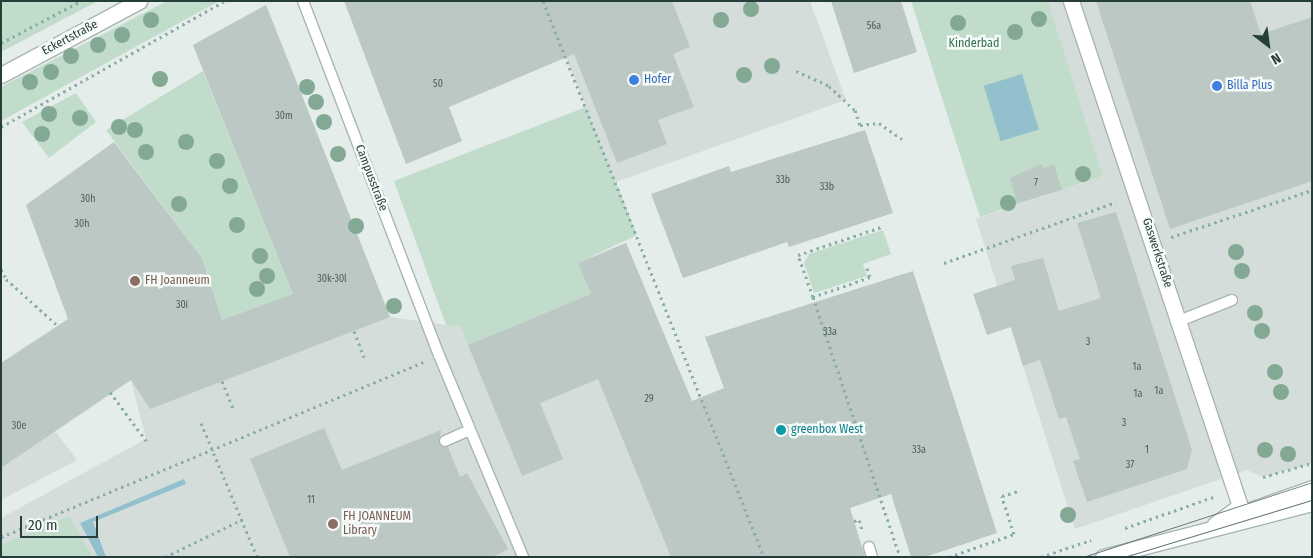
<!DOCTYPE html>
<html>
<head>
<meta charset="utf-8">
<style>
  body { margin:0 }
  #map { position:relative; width:1313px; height:558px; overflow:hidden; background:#e5edea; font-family:"Fira Sans Condensed",sans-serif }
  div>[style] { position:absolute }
  .built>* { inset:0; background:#d4ddd9 }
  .green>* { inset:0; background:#c1dcca }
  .water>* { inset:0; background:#93c0cd; transform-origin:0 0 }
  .building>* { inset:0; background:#bbc8c3 }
  .path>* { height:3px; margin-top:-1.5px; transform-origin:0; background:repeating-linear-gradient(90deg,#89aea5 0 2.5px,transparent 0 6.5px) }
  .roads { filter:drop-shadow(1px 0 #a8b5b1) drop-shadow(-1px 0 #a8b5b1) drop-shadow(0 1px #a8b5b1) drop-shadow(0 -1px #a8b5b1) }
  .service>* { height:10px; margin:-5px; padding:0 5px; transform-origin:5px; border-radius:5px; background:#fff }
  .minor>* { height:15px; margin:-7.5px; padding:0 7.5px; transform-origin:7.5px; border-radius:7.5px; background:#fff }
  .secondary>* { height:15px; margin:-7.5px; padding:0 7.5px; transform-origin:7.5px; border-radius:7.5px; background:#fff }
  .tram>* { height:1px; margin:-0.5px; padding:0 0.5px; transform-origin:0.5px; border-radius:0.5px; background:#617974 }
  .trees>* { width:16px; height:16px; margin:-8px; border-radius:50%; background:#83a995 }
  .dots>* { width:14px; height:14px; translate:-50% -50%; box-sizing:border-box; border:2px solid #f6faf8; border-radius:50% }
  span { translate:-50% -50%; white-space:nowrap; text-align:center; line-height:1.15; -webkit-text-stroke:5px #f6faf8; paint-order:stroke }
  .number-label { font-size:10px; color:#4b605c }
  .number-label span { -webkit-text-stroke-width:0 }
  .street-label { font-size:12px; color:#263e39 }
  .park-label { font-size:12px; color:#33714f }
  .shop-label { font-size:12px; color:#366cbe }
  .left { translate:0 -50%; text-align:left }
  .education-label { font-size:12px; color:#785e54 }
  .culture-label { font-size:12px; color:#0d838f }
  .frame { position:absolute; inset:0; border:2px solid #263e39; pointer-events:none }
  .north { position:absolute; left:1243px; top:20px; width:50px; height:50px; -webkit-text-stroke:4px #f6faf8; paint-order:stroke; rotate:150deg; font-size:14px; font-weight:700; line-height:20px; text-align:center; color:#263e39 }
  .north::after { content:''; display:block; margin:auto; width:18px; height:22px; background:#263e39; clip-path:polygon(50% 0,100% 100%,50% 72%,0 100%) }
  .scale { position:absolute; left:20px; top:516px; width:78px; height:22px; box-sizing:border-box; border:2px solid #263e39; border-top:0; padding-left:6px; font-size:15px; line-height:18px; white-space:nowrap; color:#263e39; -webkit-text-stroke:4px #f6faf8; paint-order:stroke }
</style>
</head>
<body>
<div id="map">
  <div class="built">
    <div style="clip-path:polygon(543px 1px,810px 1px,846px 100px,616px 182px)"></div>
    <div style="clip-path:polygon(1048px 1px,1312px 1px,1312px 463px,1263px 477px,1247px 470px,1075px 529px,976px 219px,1103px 176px)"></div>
    <div style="clip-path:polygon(266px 5px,390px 317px,461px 327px,468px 345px,591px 294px,578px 263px,626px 243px,756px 557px,1px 557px,1px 518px,146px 439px,131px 380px,159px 204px,202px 258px,222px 320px,293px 294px,193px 45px)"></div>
    <div style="clip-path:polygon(55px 431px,77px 460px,1px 500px,1px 468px)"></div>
  </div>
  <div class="green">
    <div style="clip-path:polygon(1px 1px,98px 1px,1px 52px)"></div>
    <div style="clip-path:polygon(167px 1px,219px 1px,1px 121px,1px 87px)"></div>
    <div style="clip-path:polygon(911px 1px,1048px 1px,1103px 176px,980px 217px)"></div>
    <div style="clip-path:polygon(203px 71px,293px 294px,222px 320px,202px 258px,106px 130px)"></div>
    <div style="clip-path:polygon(76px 93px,96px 122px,49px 158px,22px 122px)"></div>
    <div style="clip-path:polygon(586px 107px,637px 235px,578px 263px,591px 294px,468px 345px,461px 327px,446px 325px,394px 181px)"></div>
    <div style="clip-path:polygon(883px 230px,891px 254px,863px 264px,867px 276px,814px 293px,804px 263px,809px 254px)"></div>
    <div style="clip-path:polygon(69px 516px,93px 557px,1px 557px,1px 545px)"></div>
  </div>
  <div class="water">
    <div style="left:1022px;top:74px;width:58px;height:40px;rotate:73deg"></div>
    <div style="clip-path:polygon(184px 479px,186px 484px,93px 522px,106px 557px,98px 557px,80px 523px)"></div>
  </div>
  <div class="building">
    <div style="clip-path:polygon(344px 1px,672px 1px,690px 47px,673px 54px,694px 107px,658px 120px,667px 144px,617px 163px,574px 54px,449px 107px,462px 141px,406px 164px)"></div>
    <div style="clip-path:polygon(831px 1px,901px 1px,917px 52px,854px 73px)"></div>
    <div style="clip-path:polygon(1096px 1px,1250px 1px,1261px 34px,1312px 17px,1312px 181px,1170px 229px)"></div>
    <div style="clip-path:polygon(266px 5px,390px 317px,150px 409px,131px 380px,1px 468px,1px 363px,68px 319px,26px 205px,114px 142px,202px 258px,222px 320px,293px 294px,193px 45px)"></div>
    <div style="clip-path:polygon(865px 130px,893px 213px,789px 247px,787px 242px,683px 278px,651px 194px,729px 166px,731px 172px)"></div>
    <div style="clip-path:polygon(1041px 164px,1043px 168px,1054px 165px,1062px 190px,1017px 203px,1010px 178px)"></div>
    <div style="clip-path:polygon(1116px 212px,1192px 450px,1187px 469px,1087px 502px,1073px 461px,1080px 459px,1066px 417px,1059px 419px,1040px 360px,1023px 366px,1011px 327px,987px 335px,973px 294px,1015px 280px,1011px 266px,1043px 258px,1059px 311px,1101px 298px,1077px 223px)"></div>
    <div style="clip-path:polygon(626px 243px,692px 401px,724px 388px,705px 337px,913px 271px,997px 533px,925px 557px,911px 557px,891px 494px,850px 508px,865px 557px,671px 557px,598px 379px,540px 403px,563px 459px,522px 476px,468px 345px,591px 294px,578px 263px)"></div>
    <div style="clip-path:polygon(324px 428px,342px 470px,441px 430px,439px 444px,448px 447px,460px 477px,467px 473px,508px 549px,493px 557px,290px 557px,250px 459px)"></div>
  </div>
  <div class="path">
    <div style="left:543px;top:1px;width:598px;rotate:68.32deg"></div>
    <div style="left:1px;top:43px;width:90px;rotate:-27.7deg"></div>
    <div style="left:796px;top:71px;width:36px;rotate:24deg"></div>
    <div style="left:829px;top:86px;width:35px;rotate:43deg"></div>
    <div style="left:855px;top:110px;width:16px;rotate:72deg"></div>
    <div style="left:860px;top:125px;width:19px;rotate:-6deg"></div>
    <div style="left:879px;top:123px;width:28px;rotate:35deg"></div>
    <div style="left:1px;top:127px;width:257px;rotate:-29.4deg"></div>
    <div style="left:1171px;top:237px;width:149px;rotate:-18.4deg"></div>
    <div style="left:944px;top:263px;width:182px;rotate:-19.5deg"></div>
    <div style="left:867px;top:268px;width:9px;rotate:72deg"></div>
    <div style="left:870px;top:277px;width:60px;rotate:160.7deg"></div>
    <div style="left:813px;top:297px;width:274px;rotate:71.5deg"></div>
    <div style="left:1px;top:269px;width:11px;rotate:63deg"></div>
    <div style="left:6px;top:279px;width:70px;rotate:42.1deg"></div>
    <div style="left:813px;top:297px;width:45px;rotate:-109.7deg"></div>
    <div style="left:798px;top:255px;width:91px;rotate:-18.6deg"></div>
    <div style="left:354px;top:331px;width:28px;rotate:69deg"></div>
    <div style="left:222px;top:381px;width:31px;rotate:68deg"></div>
    <div style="left:110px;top:392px;width:64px;rotate:53.3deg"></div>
    <div style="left:201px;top:423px;width:145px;rotate:67.3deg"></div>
    <div style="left:1263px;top:477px;width:51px;rotate:-15.9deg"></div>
    <div style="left:854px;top:521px;width:5px;rotate:-11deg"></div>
    <div style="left:859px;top:520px;width:10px;rotate:73deg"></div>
    <div style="left:1125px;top:528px;width:96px;rotate:-19.4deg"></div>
    <div style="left:1px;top:537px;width:457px;rotate:-22.5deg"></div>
    <div style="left:165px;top:557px;width:85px;rotate:-26deg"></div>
    <div style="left:949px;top:557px;width:69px;rotate:-19.5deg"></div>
    <div style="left:1014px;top:534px;width:40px;rotate:-108deg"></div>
    <div style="left:1002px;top:496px;width:17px;rotate:-17deg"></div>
    <div style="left:1041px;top:557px;width:53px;rotate:-18.8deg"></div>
  </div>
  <div class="roads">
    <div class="service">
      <div style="left:303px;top:1px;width:379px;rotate:69deg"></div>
      <div style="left:439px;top:355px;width:219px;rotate:67.4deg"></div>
      <div style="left:1179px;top:321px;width:57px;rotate:-21.6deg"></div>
      <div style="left:445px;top:441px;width:27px;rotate:-24deg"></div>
      <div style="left:869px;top:547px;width:10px;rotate:73deg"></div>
    </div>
    <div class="minor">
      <div style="left:1071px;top:1px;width:533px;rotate:71.5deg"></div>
      <div style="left:1240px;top:506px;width:31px;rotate:144deg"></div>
      <div style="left:1px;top:75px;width:157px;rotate:-28.2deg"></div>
    </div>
    <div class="secondary">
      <div style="left:1233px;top:516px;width:84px;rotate:-19.5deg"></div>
      <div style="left:1103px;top:557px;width:216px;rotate:-14.5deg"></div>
    </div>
  </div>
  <div class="tram">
    <div style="left:1083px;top:557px;width:241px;rotate:-18.1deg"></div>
    <div style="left:1124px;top:557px;width:196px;rotate:-16.9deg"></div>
  </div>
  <div class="trees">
    <div style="left:751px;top:9px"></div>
    <div style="left:1039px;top:19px"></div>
    <div style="left:151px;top:20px"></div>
    <div style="left:721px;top:20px"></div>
    <div style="left:958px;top:23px"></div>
    <div style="left:1015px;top:32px"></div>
    <div style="left:122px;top:35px"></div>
    <div style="left:98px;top:45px"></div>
    <div style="left:71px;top:56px"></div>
    <div style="left:772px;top:66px"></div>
    <div style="left:51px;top:72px"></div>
    <div style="left:744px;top:75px"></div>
    <div style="left:160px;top:79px"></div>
    <div style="left:30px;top:82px"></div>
    <div style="left:307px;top:87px"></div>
    <div style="left:316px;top:102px"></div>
    <div style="left:49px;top:114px"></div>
    <div style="left:80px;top:118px"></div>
    <div style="left:324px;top:122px"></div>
    <div style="left:119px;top:127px"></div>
    <div style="left:135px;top:130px"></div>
    <div style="left:42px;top:134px"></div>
    <div style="left:186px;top:142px"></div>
    <div style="left:146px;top:152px"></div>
    <div style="left:338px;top:154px"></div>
    <div style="left:217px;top:161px"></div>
    <div style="left:1083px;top:174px"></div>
    <div style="left:230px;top:186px"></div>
    <div style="left:1008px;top:203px"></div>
    <div style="left:179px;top:204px"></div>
    <div style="left:237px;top:225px"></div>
    <div style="left:356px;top:226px"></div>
    <div style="left:1236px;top:252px"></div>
    <div style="left:260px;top:256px"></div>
    <div style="left:1242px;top:271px"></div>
    <div style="left:267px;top:276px"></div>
    <div style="left:257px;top:289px"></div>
    <div style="left:394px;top:306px"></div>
    <div style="left:1255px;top:313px"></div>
    <div style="left:1262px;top:331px"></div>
    <div style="left:1275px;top:372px"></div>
    <div style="left:1281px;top:392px"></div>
    <div style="left:1265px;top:450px"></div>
    <div style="left:1288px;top:454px"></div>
    <div style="left:1068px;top:515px"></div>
  </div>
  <div class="dots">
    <div style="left:634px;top:80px;background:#3f7fe0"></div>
    <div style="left:1217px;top:86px;background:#3f7fe0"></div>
    <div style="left:135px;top:281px;background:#8d6e63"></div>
    <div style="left:781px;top:430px;background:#0f9aa8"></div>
    <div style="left:333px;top:524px;background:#8d6e63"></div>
  </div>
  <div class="number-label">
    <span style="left:874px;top:27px">56a</span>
    <span style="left:438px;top:85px">50</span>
    <span style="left:284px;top:117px">30m</span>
    <span style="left:783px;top:181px">33b</span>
    <span style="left:1036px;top:184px">7</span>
    <span style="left:827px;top:188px">33b</span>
    <span style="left:88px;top:200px">30h</span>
    <span style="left:82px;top:225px">30h</span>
    <span style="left:332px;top:280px">30k-30l</span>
    <span style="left:182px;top:306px">30i</span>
    <span style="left:830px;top:333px">33a</span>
    <span style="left:1088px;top:343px">3</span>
    <span style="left:1137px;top:368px">1a</span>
    <span style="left:1159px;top:392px">1a</span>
    <span style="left:1138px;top:395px">1a</span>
    <span style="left:649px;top:400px">29</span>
    <span style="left:1124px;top:424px">3</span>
    <span style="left:19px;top:427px">30e</span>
    <span style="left:919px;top:451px">33a</span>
    <span style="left:1147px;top:451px">1</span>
    <span style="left:1130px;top:466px">37</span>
    <span style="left:311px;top:501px">11</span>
  </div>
  <div class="street-label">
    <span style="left:70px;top:38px;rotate:-28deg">Eckertstraße</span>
    <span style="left:371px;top:178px;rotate:69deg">Campusstraße</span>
    <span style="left:1157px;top:253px;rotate:72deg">Gaswerkstraße</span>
  </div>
  <div class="park-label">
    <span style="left:974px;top:44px">Kinderbad</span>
  </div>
  <div class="shop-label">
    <span class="left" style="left:644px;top:80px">Hofer</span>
    <span class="left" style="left:1227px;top:86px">Billa Plus</span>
  </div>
  <div class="education-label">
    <span class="left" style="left:145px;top:281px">FH Joanneum</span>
    <span class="left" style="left:343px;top:524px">FH JOANNEUM<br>Library</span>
  </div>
  <div class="culture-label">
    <span class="left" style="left:791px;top:430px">greenbox West</span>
  </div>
  <div class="frame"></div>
  <div class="north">N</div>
  <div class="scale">20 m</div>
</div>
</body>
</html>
